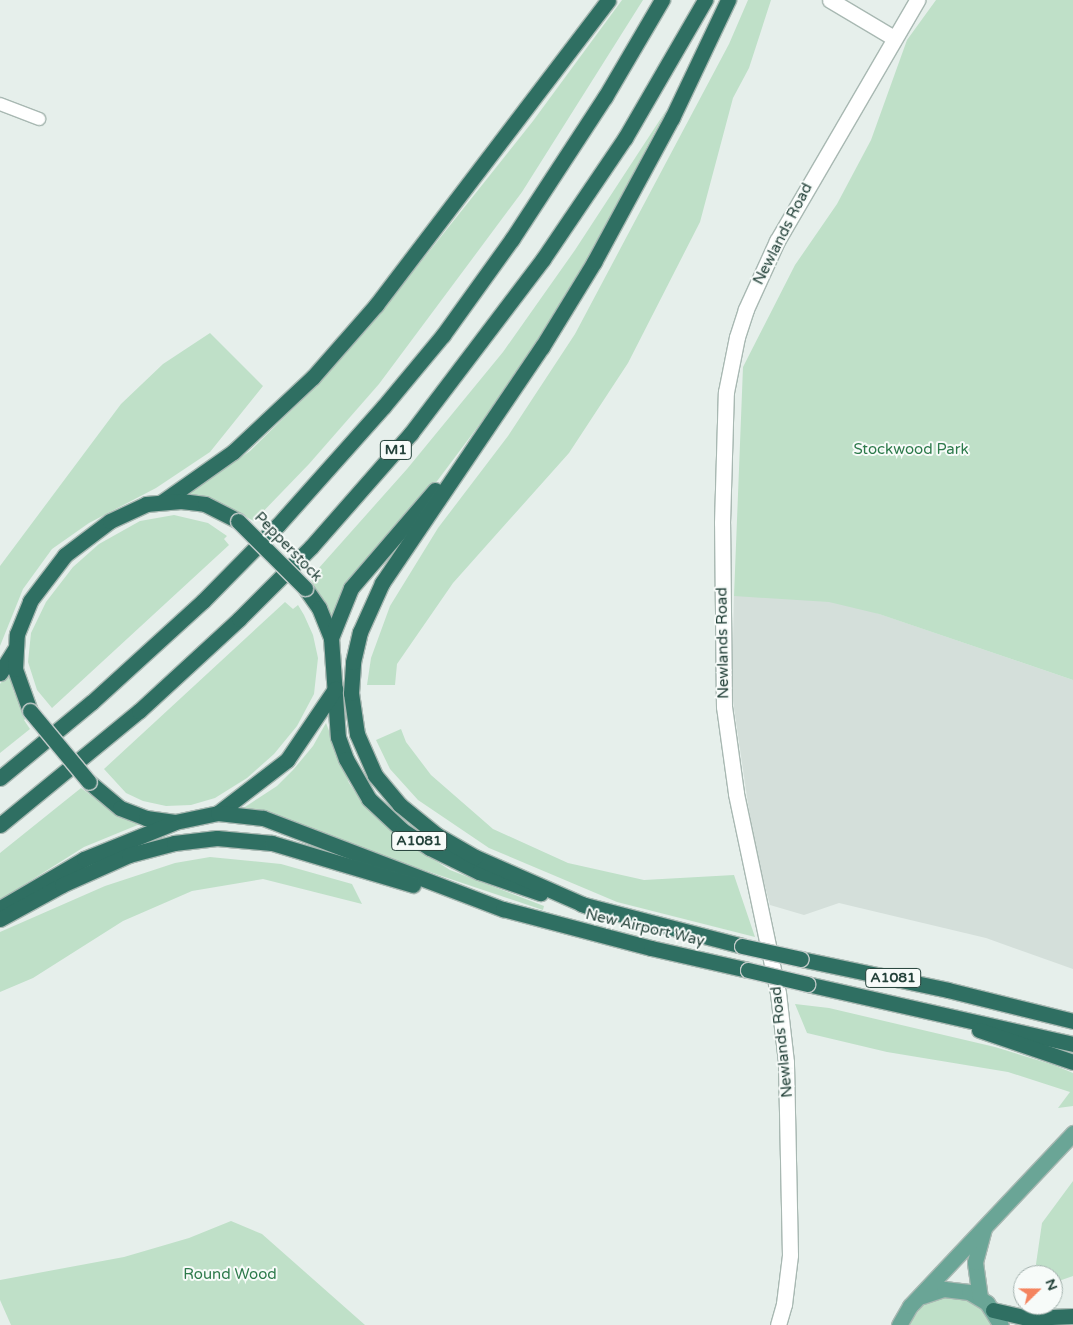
<!DOCTYPE html>
<html>
<head>
<meta charset="utf-8">
<style>
  body { margin:0 }
  #map { position:relative; width:1073px; height:1325px; overflow:hidden; background:#e6efeb; font-family:"Varela Round",sans-serif }
  div>[style] { position:absolute }
  .built>* { inset:0; background:#d4dfda }
  .green>* { inset:0; background:#bfe0c8 }
  .roads { filter:drop-shadow(1px 0 #a8b8b2) drop-shadow(-1px 0 #a8b8b2) drop-shadow(0 1px #a8b8b2) drop-shadow(0 -1px #a8b8b2) }
  .street>* { height:12px; margin:-6px; padding:0 6px; transform-origin:6px; border-radius:6px; background:#fff }
  .secondary>* { height:15px; margin:-7.5px; padding:0 7.5px; transform-origin:7.5px; border-radius:7.5px; background:#fff }
  .primary>* { height:15px; margin:-7.5px; padding:0 7.5px; transform-origin:7.5px; border-radius:7.5px; background:#6aa596 }
  .highway>* { height:15px; margin:-7.5px; padding:0 7.5px; transform-origin:7.5px; border-radius:7.5px; background:#2f6f62 }
  .bridges { filter:drop-shadow(1px 0 #c2cac8) drop-shadow(-1px 0 #c2cac8) drop-shadow(0 1px #c2cac8) drop-shadow(0 -1px #c2cac8) }
  .highway-bridge>* { height:15px; margin:-7.5px; padding:0 7.5px; transform-origin:7.5px; border-radius:7.5px; background:#2f6f62 }
  span { translate:-50% -50%; white-space:nowrap; text-align:center; line-height:1.15; -webkit-text-stroke:4px #f7fbf9; paint-order:stroke }
  .shield-label span { padding:1px 4px; background:#f7fbf9; border:1px solid; border-radius:4px; -webkit-text-stroke-width:0 }
  .shield-label { font-size:14px; color:#24423a; font-weight:700 }
  .street-label { font-size:15px; color:#24423a }
  .park-label { font-size:15px; color:#2d7a4b }
  .north { position:absolute; left:1013px; top:1265px; width:50px; height:50px; box-sizing:border-box; background:#f7fbf9; border:1px solid #a3b1ad; border-radius:50%; rotate:68deg; font-size:14px; font-weight:700; line-height:20px; text-align:center; color:#24423a }
  .north::after { content:''; display:block; margin:auto; width:18px; height:22px; background:#f4845f; clip-path:polygon(50% 0,100% 100%,50% 72%,0 100%) }
</style>
</head>
<body>
<div id="map">
  <div class="built">
    <div style="clip-path:polygon(809px 590px,1073px 680px,1073px 969px,986px 938px,839px 903px,804px 915px,770px 905px,754px 845px,732px 694px,734px 596px)"></div>
  </div>
  <div class="green">
    <div style="clip-path:polygon(622px 0,643px 0,522px 192px,379px 384px,309px 464px,254px 521px,211px 500px,187px 494px,250px 451px,305px 397px,365px 332px,533px 121px)"></div>
    <div style="clip-path:polygon(748px 0,771px 0,749px 68px,733px 98px,700px 222px,628px 363px,569px 453px,453px 583px,397px 664px,395px 685px,367px 685px,371px 658px,390px 606px,438px 528px,508px 436px,575px 334px,729px 44px)"></div>
    <div style="clip-path:polygon(936px 0,1073px 0,1073px 680px,879px 614px,829px 602px,734px 596px,743px 367px,795px 265px,837px 204px,871px 140px,907px 40px)"></div>
    <div style="clip-path:polygon(667px 109px,576px 281px,512px 381px,333px 620px,310px 578px,407px 469px,503px 352px,575px 250px)"></div>
    <div style="clip-path:polygon(210px 333px,263px 386px,210px 452px,156px 488px,89px 523px,52px 549px,23px 589px,0 646px,0 566px,121px 404px,163px 364px)"></div>
    <div style="clip-path:polygon(174px 515px,208px 523px,227px 536px,224px 539px,229px 545px,52px 708px,37px 690px,28px 662px,31px 633px,46px 602px,73px 567px,99px 544px,140px 521px)"></div>
    <div style="clip-path:polygon(285px 602px,293px 609px,298px 605px,304px 615px,313px 635px,318px 658px,314px 694px,297px 726px,274px 754px,247px 778px,215px 798px,191px 805px,166px 806px,143px 801px,126px 793px,104px 769px)"></div>
    <div style="clip-path:polygon(7px 674px,9px 674px,14px 692px,27px 718px,24px 720px,30px 729px,0 753px,0 684px)"></div>
    <div style="clip-path:polygon(326px 723px,349px 783px,360px 799px,393px 833px,450px 870px,544px 906px,543px 910px,242px 809px,277px 786px,293px 770px,313px 746px)"></div>
    <div style="clip-path:polygon(401px 729px,406px 742px,431px 775px,493px 829px,568px 863px,644px 880px,734px 875px,755px 937px,617px 902px,489px 848px,418px 800px,390px 769px,376px 740px)"></div>
    <div style="clip-path:polygon(81px 788px,112px 811px,140px 824px,84px 847px,0 900px,0 853px)"></div>
    <div style="clip-path:polygon(210px 857px,281px 864px,352px 884px,362px 904px,263px 879px,192px 891px,123px 921px,33px 978px,0 992px,0 932px,105px 886px,175px 863px)"></div>
    <div style="clip-path:polygon(795px 1004px,829px 1008px,995px 1047px,1054px 1065px,1073px 1073px,1073px 1106px,1058px 1108px,1070px 1092px,1008px 1072px,887px 1052px,807px 1033px)"></div>
    <div style="clip-path:polygon(1073px 1181px,1073px 1276px,1053px 1283px,1053px 1275px,1040px 1275px,1036px 1264px,1042px 1223px)"></div>
    <div style="clip-path:polygon(231px 1221px,262px 1234px,365px 1325px,11px 1325px,0 1300px,0 1280px,124px 1257px,189px 1238px)"></div>
    <div style="clip-path:polygon(948px 1296px,965px 1298px,980px 1306px,995px 1325px,908px 1325px,923px 1305px)"></div>
  </div>
  <div class="roads">
    <div class="street">
      <div style="left:0;top:104px;width:42px;rotate:21deg"></div>
    </div>
    <div class="secondary">
      <div style="left:830px;top:0;width:74px;rotate:30.7deg"></div>
      <div style="left:778px;top:1325px;width:22px;rotate:-74deg"></div>
      <div style="left:784px;top:1304px;width:49px;rotate:-83deg"></div>
      <div style="left:790px;top:1255px;width:193px;rotate:-91.2deg"></div>
      <div style="left:786px;top:1062px;width:69px;rotate:-96.6deg"></div>
      <div style="left:778px;top:993px;width:204px;rotate:-101.9deg"></div>
      <div style="left:736px;top:793px;width:87px;rotate:-97.9deg"></div>
      <div style="left:724px;top:707px;width:184px;rotate:-90.6deg"></div>
      <div style="left:722px;top:523px;width:131px;rotate:-88.3deg"></div>
      <div style="left:726px;top:392px;width:56px;rotate:-78.7deg"></div>
      <div style="left:737px;top:337px;width:29px;rotate:-72deg"></div>
      <div style="left:746px;top:309px;width:75px;rotate:-65.5deg"></div>
      <div style="left:777px;top:241px;width:279px;rotate:-59.8deg"></div>
    </div>
    <div class="primary">
      <div style="left:922px;top:1296px;width:23px;rotate:-18deg"></div>
      <div style="left:944px;top:1289px;width:25px;rotate:7deg"></div>
      <div style="left:969px;top:1292px;width:21px;rotate:31deg"></div>
      <div style="left:987px;top:1303px;width:26px;rotate:58deg"></div>
      <div style="left:980px;top:1298px;width:36px;rotate:-98deg"></div>
      <div style="left:975px;top:1262px;width:34px;rotate:-75deg"></div>
      <div style="left:899px;top:1325px;width:22px;rotate:-60deg"></div>
      <div style="left:910px;top:1306px;width:238px;rotate:-46.7deg"></div>
    </div>
    <div class="highway">
      <div style="left:162px;top:502px;width:87px;rotate:-35.2deg"></div>
      <div style="left:233px;top:452px;width:110px;rotate:-43.2deg"></div>
      <div style="left:313px;top:377px;width:96px;rotate:-48.8deg"></div>
      <div style="left:376px;top:305px;width:383px;rotate:-52.7deg"></div>
      <div style="left:305px;top:588px;width:24px;rotate:55deg"></div>
      <div style="left:319px;top:608px;width:32px;rotate:68deg"></div>
      <div style="left:331px;top:638px;width:99px;rotate:86deg"></div>
      <div style="left:338px;top:737px;width:23px;rotate:70deg"></div>
      <div style="left:346px;top:759px;width:46px;rotate:60.1deg"></div>
      <div style="left:369px;top:799px;width:45px;rotate:43.2deg"></div>
      <div style="left:402px;top:830px;width:33px;rotate:33deg"></div>
      <div style="left:430px;top:848px;width:55px;rotate:26.1deg"></div>
      <div style="left:479px;top:872px;width:65px;rotate:19deg"></div>
      <div style="left:331px;top:638px;width:54px;rotate:-68.2deg"></div>
      <div style="left:351px;top:588px;width:129px;rotate:-49.4deg"></div>
      <div style="left:0;top:673px;width:28px;rotate:-58deg"></div>
      <div style="left:30px;top:711px;width:45px;rotate:-109.7deg"></div>
      <div style="left:15px;top:669px;width:35px;rotate:-87deg"></div>
      <div style="left:17px;top:634px;width:35px;rotate:-68deg"></div>
      <div style="left:30px;top:601px;width:58px;rotate:-52.7deg"></div>
      <div style="left:65px;top:555px;width:56px;rotate:-37.1deg"></div>
      <div style="left:110px;top:521px;width:40px;rotate:-25deg"></div>
      <div style="left:146px;top:504px;width:35px;rotate:-5deg"></div>
      <div style="left:181px;top:501px;width:24px;rotate:7deg"></div>
      <div style="left:205px;top:504px;width:37px;rotate:27deg"></div>
      <div style="left:0;top:778px;width:119px;rotate:-39.6deg"></div>
      <div style="left:92px;top:702px;width:150px;rotate:-42.3deg"></div>
      <div style="left:203px;top:601px;width:107px;rotate:-45.4deg"></div>
      <div style="left:278px;top:525px;width:159px;rotate:-48.3deg"></div>
      <div style="left:384px;top:406px;width:92px;rotate:-50.3deg"></div>
      <div style="left:443px;top:335px;width:118px;rotate:-54.3deg"></div>
      <div style="left:512px;top:239px;width:170px;rotate:-56.8deg"></div>
      <div style="left:605px;top:97px;width:113px;rotate:-59.6deg"></div>
      <div style="left:89px;top:782px;width:40px;rotate:40deg"></div>
      <div style="left:120px;top:808px;width:28px;rotate:21deg"></div>
      <div style="left:146px;top:818px;width:29px;rotate:8deg"></div>
      <div style="left:175px;top:822px;width:44px;rotate:-11.8deg"></div>
      <div style="left:218px;top:813px;width:87px;rotate:-37.5deg"></div>
      <div style="left:287px;top:760px;width:86px;rotate:-55.9deg"></div>
      <div style="left:218px;top:813px;width:45px;rotate:6.3deg"></div>
      <div style="left:263px;top:818px;width:257px;rotate:20.8deg"></div>
      <div style="left:503px;top:909px;width:153px;rotate:14.8deg"></div>
      <div style="left:651px;top:948px;width:99px;rotate:12.8deg"></div>
      <div style="left:0;top:825px;width:180px;rotate:-39.4deg"></div>
      <div style="left:139px;top:711px;width:136px;rotate:-42.6deg"></div>
      <div style="left:239px;top:619px;width:102px;rotate:-45deg"></div>
      <div style="left:311px;top:547px;width:152px;rotate:-48.7deg"></div>
      <div style="left:411px;top:433px;width:218px;rotate:-52.8deg"></div>
      <div style="left:543px;top:259px;width:146px;rotate:-55.9deg"></div>
      <div style="left:625px;top:138px;width:160px;rotate:-59.9deg"></div>
      <div style="left:581px;top:904px;width:166px;rotate:14.6deg"></div>
      <div style="left:2px;top:907px;width:95px;rotate:-30.3deg"></div>
      <div style="left:84px;top:859px;width:96px;rotate:-22deg"></div>
      <div style="left:589px;top:907px;width:124px;rotate:-156.3deg"></div>
      <div style="left:475px;top:857px;width:44px;rotate:-149.9deg"></div>
      <div style="left:437px;top:835px;width:48px;rotate:-141deg"></div>
      <div style="left:400px;top:805px;width:39px;rotate:-130deg"></div>
      <div style="left:375px;top:775px;width:45px;rotate:-113.7deg"></div>
      <div style="left:357px;top:734px;width:41px;rotate:-98.3deg"></div>
      <div style="left:351px;top:693px;width:31px;rotate:-86deg"></div>
      <div style="left:353px;top:662px;width:31px;rotate:-77deg"></div>
      <div style="left:360px;top:632px;width:54px;rotate:-65.8deg"></div>
      <div style="left:382px;top:583px;width:285px;rotate:-55.9deg"></div>
      <div style="left:542px;top:347px;width:100px;rotate:-58.5deg"></div>
      <div style="left:594px;top:262px;width:164px;rotate:-61.6deg"></div>
      <div style="left:672px;top:118px;width:131px;rotate:-64.6deg"></div>
      <div style="left:0;top:919px;width:71px;rotate:-28.7deg"></div>
      <div style="left:62px;top:885px;width:73px;rotate:-24.1deg"></div>
      <div style="left:129px;top:855px;width:47px;rotate:-14.9deg"></div>
      <div style="left:174px;top:843px;width:43px;rotate:-6.6deg"></div>
      <div style="left:217px;top:838px;width:55px;rotate:5.2deg"></div>
      <div style="left:272px;top:843px;width:147px;rotate:16.6deg"></div>
      <div style="left:801px;top:959px;width:150px;rotate:11.9deg"></div>
      <div style="left:948px;top:990px;width:129px;rotate:13.9deg"></div>
      <div style="left:807px;top:984px;width:273px;rotate:12.7deg"></div>
      <div style="left:979px;top:1030px;width:99px;rotate:18.8deg"></div>
      <div style="left:993px;top:1310px;width:37px;rotate:13deg"></div>
      <div style="left:1029px;top:1318px;width:44px;rotate:-2.6deg"></div>
    </div>
  </div>
  <div class="bridges">
    <div class="highway-bridge">
      <div style="left:238px;top:521px;width:95px;rotate:45deg"></div>
      <div style="left:30px;top:711px;width:92px;rotate:50.3deg"></div>
      <div style="left:742px;top:946px;width:60px;rotate:12.4deg"></div>
      <div style="left:748px;top:970px;width:61px;rotate:13.3deg"></div>
    </div>
  </div>
  <div class="shield-label">
    <span style="left:396px;top:450px">M1</span>
    <span style="left:419px;top:841px">A1081</span>
    <span style="left:893px;top:978px">A1081</span>
  </div>
  <div class="street-label">
    <span style="left:783px;top:234px;rotate:-63deg">Newlands Road</span>
    <span style="left:288px;top:547px;rotate:46deg">Pepperstock</span>
    <span style="left:723px;top:643px;rotate:-91deg">Newlands Road</span>
    <span style="left:645px;top:928px;rotate:13deg">New Airport Way</span>
    <span style="left:782px;top:1042px;rotate:-96deg">Newlands Road</span>
  </div>
  <div class="park-label">
    <span style="left:911px;top:450px">Stockwood Park</span>
    <span style="left:230px;top:1275px">Round Wood</span>
  </div>
  <div class="north">N</div>
</div>
</body>
</html>
